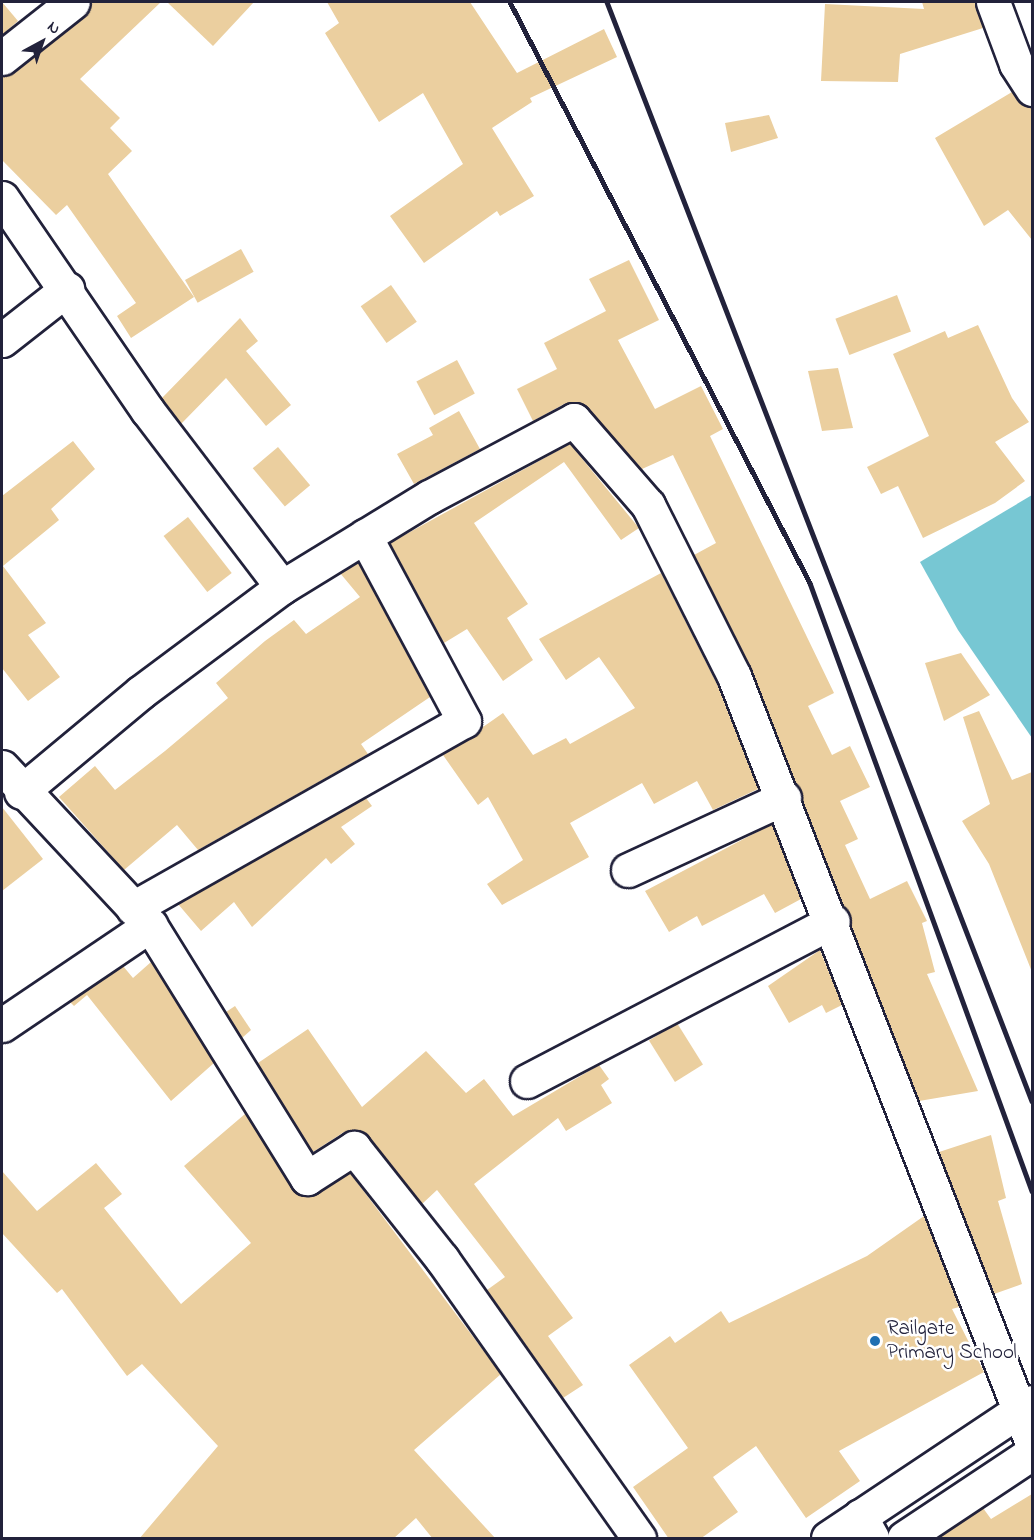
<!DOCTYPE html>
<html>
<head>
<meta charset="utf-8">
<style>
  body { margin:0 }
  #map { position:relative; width:1034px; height:1540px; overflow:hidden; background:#fff; font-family:"Indie Flower",sans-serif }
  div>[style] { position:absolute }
  .water>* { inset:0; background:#77c7d3 }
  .building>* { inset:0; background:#ebcf9f; transform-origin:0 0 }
  .roads { filter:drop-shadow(2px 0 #22223b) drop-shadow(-2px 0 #22223b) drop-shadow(0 2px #22223b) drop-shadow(0 -2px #22223b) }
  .minor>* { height:33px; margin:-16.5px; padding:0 16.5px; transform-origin:16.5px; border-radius:16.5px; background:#fff }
  .trunk>* { height:33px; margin:-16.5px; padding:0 16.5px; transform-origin:16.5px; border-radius:16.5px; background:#fff }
  .rail>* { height:4.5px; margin:-2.25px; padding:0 2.25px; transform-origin:2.25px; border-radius:2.25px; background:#22223b }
  .dots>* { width:16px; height:16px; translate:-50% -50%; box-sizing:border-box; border:3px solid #fff; border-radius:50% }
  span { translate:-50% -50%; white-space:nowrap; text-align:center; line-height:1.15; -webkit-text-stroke:5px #fff; paint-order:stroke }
  .poi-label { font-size:21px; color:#22223b }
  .left { translate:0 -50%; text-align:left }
  .frame { position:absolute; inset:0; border:3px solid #22223b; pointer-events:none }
  .north { position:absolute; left:12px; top:12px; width:60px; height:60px; -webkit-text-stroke:4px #fff; paint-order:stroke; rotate:40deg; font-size:16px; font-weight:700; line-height:24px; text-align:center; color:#22223b }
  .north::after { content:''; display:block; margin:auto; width:21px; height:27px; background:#22223b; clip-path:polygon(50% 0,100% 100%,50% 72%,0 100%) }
</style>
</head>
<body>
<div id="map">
  <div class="water">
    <div style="clip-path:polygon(1032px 495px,1032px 738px,958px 630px,920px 562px)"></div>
  </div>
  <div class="building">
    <div style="clip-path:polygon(2px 2px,18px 21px,2px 35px)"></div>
    <div style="clip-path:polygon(91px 2px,161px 2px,80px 79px,120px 118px,110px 128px,132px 151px,108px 174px,194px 297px,131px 338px,117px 316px,136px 303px,67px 205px,56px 215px,2px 160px,2px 76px,85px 17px)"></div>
    <div style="clip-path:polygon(167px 2px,254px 2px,213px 46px)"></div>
    <div style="clip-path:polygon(327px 2px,470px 2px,517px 73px,604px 29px,617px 57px,530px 98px,532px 102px,492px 128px,534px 196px,500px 216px,497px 211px,424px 263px,390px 216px,463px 164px,423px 93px,379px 122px,325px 33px,339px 23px)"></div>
    <div style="clip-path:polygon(922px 2px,975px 2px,983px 28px,900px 54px,898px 82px,821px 81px,825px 4px,924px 9px)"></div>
    <div style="clip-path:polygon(1012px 92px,1032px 108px,1032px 240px,1008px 210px,984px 226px,935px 138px)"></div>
    <div style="clip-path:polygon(769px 115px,778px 138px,731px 152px,725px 123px)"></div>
    <div style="left:241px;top:249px;width:26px;height:64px;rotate:61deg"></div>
    <div style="clip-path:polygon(629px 260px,659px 320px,618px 340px,655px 409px,701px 386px,723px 429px,710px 436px,834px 693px,808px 706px,832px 755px,850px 746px,870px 787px,840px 801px,858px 839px,845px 845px,870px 899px,907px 881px,927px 921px,922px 923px,935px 972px,927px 974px,978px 1091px,919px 1101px,751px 669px,694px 555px,716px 543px,673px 455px,642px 469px,582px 403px,566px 403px,533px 421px,517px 389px,557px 369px,544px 343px,606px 311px,589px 279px)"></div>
    <div style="left:391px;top:285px;width:45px;height:37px;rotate:55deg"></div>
    <div style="left:897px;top:295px;width:39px;height:66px;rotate:69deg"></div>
    <div style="clip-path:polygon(240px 318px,258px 341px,246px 351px,291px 405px,266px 426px,226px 378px,181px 424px,162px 398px)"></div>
    <div style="clip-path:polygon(978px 325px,1012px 398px,1029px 422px,995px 442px,1025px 481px,995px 503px,923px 538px,898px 486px,881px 494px,867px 467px,929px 436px,893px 354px,945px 331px,948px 338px)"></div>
    <div style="left:457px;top:360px;width:38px;height:46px;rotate:62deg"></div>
    <div style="clip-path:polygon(838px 368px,853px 428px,822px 431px,808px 371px)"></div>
    <div style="clip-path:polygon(459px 411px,480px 449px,414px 484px,397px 454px,433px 435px,429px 428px)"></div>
    <div style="clip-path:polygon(73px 441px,95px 469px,51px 509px,59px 520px,3px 566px,46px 623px,28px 635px,60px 677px,28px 701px,2px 668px,2px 496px)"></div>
    <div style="clip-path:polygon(570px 444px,639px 528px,621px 540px,564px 462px,474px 523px,528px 604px,507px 618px,533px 660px,503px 681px,467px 629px,444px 643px,390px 543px)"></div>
    <div style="left:278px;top:447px;width:50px;height:33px;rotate:50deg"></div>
    <div style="left:188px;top:517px;width:71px;height:31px;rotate:52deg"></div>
    <div style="clip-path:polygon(358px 562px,430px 697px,361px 744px,368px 754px,198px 850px,177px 825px,124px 870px,59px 797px,95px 766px,115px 790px,165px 751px,228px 698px,216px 683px,265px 641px,294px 620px,306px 634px,360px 597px,340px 573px)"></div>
    <div style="clip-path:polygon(661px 573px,717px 684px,758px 789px,713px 810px,697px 781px,654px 804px,642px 783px,570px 823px,589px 857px,502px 905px,487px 884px,523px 860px,488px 797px,478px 805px,443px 755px,503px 713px,533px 755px,566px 738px,570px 744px,635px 708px,599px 657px,566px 680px,539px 639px)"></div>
    <div style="clip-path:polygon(961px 653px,990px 695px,944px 721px,925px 663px)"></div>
    <div style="clip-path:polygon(979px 711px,1012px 780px,1032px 772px,1032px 972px,989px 864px,962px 821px,990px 804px,963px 717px)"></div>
    <div style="clip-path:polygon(366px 798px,372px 806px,341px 827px,355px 844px,331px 864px,326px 858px,252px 927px,234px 902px,201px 931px,178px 904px)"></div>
    <div style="clip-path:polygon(2px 807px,43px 859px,2px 891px)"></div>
    <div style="clip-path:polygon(772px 824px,801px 899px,775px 913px,764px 894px,702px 926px,697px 916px,669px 932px,645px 891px)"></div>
    <div style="clip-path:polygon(820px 950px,842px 1005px,826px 1013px,822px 1005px,789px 1023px,768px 986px)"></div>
    <div style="clip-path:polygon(151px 962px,214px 1063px,171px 1101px,87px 995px,74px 1006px,70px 1002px,123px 966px,133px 978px)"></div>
    <div style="clip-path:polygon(235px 1006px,251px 1030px,242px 1038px,226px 1012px)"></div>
    <div style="left:677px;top:1023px;width:49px;height:33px;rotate:58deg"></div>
    <div style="clip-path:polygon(308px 1029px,362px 1107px,426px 1051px,466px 1093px,484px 1079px,513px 1116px,599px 1065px,609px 1079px,601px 1085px,612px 1103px,566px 1131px,558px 1118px,474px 1184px,573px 1318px,548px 1336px,583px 1385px,563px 1398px,487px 1290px,505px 1277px,437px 1190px,422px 1204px,361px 1131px,344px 1132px,313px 1152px,258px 1063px)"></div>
    <div style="clip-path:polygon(245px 1114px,298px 1194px,317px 1194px,350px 1173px,501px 1374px,414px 1450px,496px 1539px,433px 1539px,416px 1518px,393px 1539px,139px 1539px,218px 1446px,142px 1364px,127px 1376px,62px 1289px,57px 1293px,2px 1233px,2px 1171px,37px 1211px,96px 1163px,122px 1194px,104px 1208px,181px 1304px,251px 1243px,184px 1166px)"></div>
    <div style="clip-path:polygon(991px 1135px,1006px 1198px,998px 1201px,1022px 1284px,994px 1294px,939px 1152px)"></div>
    <div style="clip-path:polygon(924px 1216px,959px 1307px,952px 1309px,984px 1372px,839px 1451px,860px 1481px,806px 1518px,756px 1446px,713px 1477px,738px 1512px,700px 1539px,669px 1539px,633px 1487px,688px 1448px,629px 1365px,670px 1336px,675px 1343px,721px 1311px,729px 1323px,867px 1256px)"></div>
    <div style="clip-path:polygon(1032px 1494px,1032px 1539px,937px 1539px,983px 1508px,991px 1519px)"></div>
  </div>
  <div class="roads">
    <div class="minor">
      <div style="left:993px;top:2px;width:66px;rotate:69.6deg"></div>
      <div style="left:1016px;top:64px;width:30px;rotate:57deg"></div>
      <div style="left:2px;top:58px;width:90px;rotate:-38.3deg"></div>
      <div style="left:2px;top:198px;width:258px;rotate:55.6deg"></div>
      <div style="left:148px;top:411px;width:221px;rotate:52.7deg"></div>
      <div style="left:2px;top:340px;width:83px;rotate:-38.1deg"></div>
      <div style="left:2px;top:767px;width:216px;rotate:46.9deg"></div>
      <div style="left:150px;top:925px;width:298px;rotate:58.2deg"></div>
      <div style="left:307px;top:1178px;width:56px;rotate:-32.6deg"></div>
      <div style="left:354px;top:1148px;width:142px;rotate:51.6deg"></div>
      <div style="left:442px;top:1259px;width:342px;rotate:54.8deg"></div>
      <div style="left:21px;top:792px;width:156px;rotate:-39.8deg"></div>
      <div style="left:141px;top:692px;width:176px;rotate:-36.7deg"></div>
      <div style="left:282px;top:587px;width:172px;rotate:-31.5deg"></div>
      <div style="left:429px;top:497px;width:164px;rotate:-28deg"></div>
      <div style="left:574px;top:420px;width:113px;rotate:49deg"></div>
      <div style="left:648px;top:505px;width:191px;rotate:63.3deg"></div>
      <div style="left:734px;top:676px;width:823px;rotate:68.77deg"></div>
      <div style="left:628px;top:870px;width:172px;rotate:-24.8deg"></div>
      <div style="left:133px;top:908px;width:380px;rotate:-29.5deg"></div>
      <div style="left:464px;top:721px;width:210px;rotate:-118.2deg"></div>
      <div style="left:2px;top:1025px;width:179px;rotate:-34deg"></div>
      <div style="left:527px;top:1081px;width:345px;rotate:-27.6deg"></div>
      <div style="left:860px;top:1516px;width:25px;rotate:61deg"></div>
    </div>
    <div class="trunk">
      <div style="left:828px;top:1538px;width:245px;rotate:-33.7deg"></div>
      <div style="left:904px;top:1538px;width:154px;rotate:-33.6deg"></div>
    </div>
  </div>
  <div class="rail">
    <div style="left:510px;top:2px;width:654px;rotate:62.69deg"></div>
    <div style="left:810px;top:583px;width:647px;rotate:69.94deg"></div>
    <div style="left:607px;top:2px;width:1178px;rotate:68.86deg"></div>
  </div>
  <div class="dots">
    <div style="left:875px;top:1341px;background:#1f6fb2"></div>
  </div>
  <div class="poi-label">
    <span class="left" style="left:887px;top:1341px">Railgate<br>Primary School</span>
  </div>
  <div class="frame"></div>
  <div class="north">N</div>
</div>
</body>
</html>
